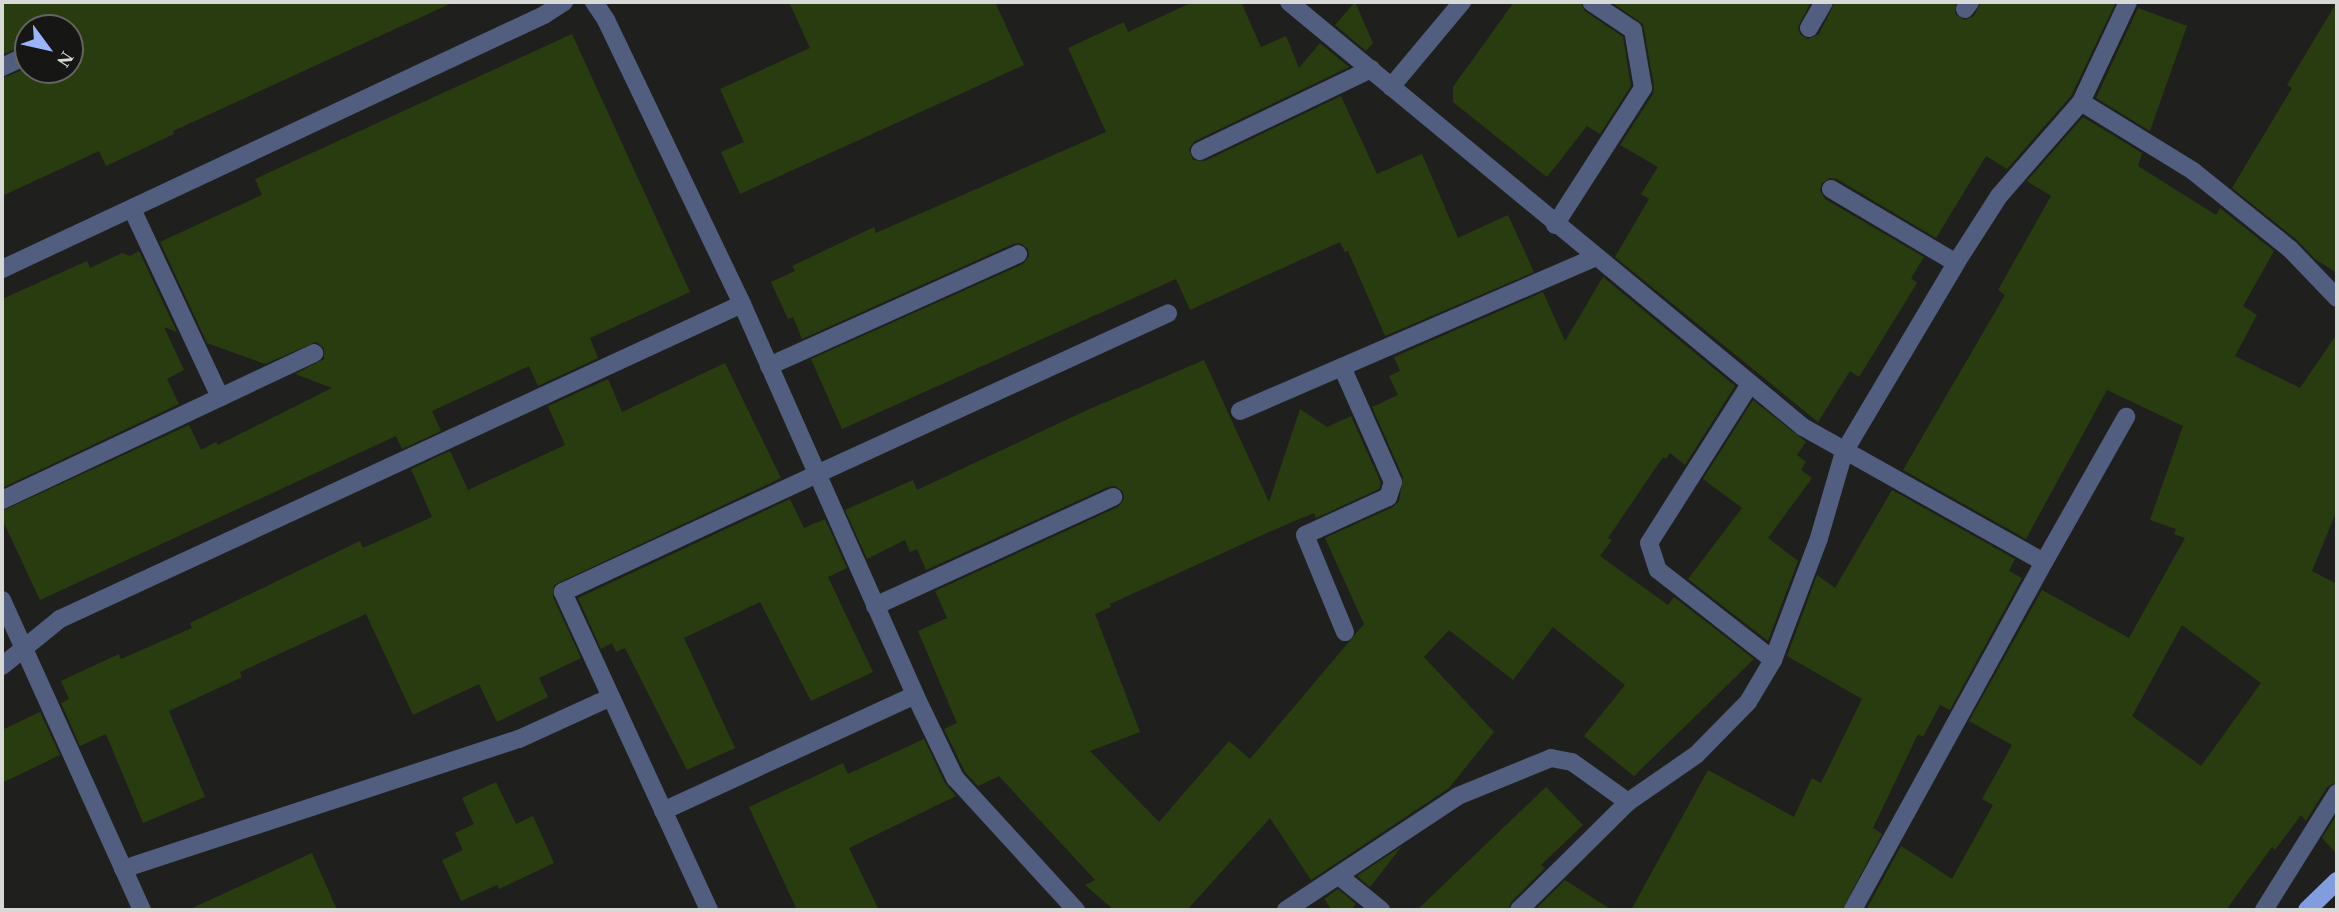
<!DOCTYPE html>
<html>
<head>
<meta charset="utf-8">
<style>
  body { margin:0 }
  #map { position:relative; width:2339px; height:912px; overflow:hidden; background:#1f201d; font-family:"Times New Roman",serif }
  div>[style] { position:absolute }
  .building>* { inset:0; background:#283c0f }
  .service>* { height:18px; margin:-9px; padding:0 9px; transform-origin:9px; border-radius:9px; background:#515e7f }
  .minor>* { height:18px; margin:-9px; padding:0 9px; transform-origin:9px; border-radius:9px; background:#515e7f }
  .primary>* { height:18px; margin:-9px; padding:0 9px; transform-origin:9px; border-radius:9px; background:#829ce0 }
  span { translate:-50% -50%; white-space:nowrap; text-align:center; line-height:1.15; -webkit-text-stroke:5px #161714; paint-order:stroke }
  .frame { position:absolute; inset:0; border:4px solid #d7d9d6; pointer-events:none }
  .north { position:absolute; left:14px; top:14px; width:70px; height:70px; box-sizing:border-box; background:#161714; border:2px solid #636562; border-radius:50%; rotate:123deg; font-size:19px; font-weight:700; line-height:28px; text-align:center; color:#d7d9d6 }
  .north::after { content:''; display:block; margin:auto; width:24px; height:32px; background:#99b5fd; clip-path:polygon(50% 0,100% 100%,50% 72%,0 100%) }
</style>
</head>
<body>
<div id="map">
  <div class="building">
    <div style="clip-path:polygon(2px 2px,454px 2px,173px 131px,174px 134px,106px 166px,99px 151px,2px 196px,2px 78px,28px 68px,28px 70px,70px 70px,70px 28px,28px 28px,28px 44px,2px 55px)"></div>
    <div style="clip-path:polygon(789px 2px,995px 2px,1024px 65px,740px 194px,721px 152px,744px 142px,720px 89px,810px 48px)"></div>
    <div style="clip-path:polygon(1193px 2px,1241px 2px,1261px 47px,1286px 36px,1299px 68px,1320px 43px,1349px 67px,1195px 141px,1189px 149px,1193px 160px,1205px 161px,1341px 96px,1377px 174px,1422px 154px,1458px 238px,1508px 215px,1534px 272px,1385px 336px,1348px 251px,1345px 252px,1340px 242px,1190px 310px,1176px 279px,842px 429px,811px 359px,1023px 264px,1029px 256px,1028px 249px,1020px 243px,1013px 244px,802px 339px,793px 317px,788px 319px,771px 282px,795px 271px,792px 266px,874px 227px,876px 233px,1106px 132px,1068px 48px,1124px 22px,1128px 32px)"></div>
    <div style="clip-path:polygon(1355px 2px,1373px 43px,1366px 51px,1335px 25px)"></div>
    <div style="clip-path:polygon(1514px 2px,1580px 2px,1585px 11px,1623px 37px,1631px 86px,1600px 134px,1587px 126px,1547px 177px,1453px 102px,1453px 87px)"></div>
    <div style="clip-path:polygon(1611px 2px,1811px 2px,1798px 27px,1800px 34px,1808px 39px,1819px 34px,1835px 2px,1956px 2px,1955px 14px,1965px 20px,1974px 16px,1981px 2px,2116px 2px,2071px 96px,2007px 169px,1986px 156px,1936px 238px,1837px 179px,1830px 178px,1822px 183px,1820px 190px,1825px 199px,1924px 257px,1911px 278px,1917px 283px,1859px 377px,1850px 371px,1818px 422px,1615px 257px,1649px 199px,1641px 194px,1658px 167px,1620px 145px,1653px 94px,1654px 86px,1643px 24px)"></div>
    <div style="clip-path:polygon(2337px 2px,2337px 273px,2315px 259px,2297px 240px,2232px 188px,2292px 88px,2287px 85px)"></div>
    <div style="clip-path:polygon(2138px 8px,2187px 26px,2150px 131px,2096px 98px)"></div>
    <div style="clip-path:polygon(572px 34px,690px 292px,590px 338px,598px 358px,538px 386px,529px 366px,432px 411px,441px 431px,402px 449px,396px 436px,40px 600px,2px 519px,2px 511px,189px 425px,201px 450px,216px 442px,218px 445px,332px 388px,295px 374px,324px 359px,324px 348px,316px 342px,265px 364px,207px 343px,160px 242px,262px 195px,255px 179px)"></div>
    <div style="clip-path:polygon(evenodd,2083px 117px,2142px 153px,2138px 166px,2216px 215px,2220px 208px,2274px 251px,2243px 306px,2257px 315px,2235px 356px,2300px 388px,2337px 334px,2337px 510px,2312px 571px,2337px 584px,2337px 782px,2327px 787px,2306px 821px,2301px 815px,2275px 850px,2272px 847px,2226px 910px,1866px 910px,1901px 846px,1952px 879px,1993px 805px,1982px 799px,2012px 745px,1969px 721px,2042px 590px,2129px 638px,2185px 538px,2174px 534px,2176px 529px,2150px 520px,2183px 426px,2107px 390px,2026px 539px,1903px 470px,2005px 295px,1998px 290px,2051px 196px,2027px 181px,2083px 117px,2182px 625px,2261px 683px,2201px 766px,2132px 716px,2182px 625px)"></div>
    <div style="clip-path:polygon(139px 251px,177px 332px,164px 327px,184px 370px,167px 379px,179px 404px,2px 488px,2px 299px,87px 261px,90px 268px,122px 253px,130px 256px)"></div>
    <div style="clip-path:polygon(1603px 277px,1735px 386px,1685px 465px,1670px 453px,1666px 459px,1663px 457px,1608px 538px,1612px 540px,1600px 556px,1668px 605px,1674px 597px,1754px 659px,1634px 776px,1584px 736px,1625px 685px,1553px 627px,1513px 680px,1449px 630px,1424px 657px,1494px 732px,1449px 788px,1311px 880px,1270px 818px,1187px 910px,1114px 910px,1085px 885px,1095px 880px,999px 776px,978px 786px,965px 772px,944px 729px,957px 723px,918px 631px,947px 618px,935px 591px,1118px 507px,1124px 499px,1123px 492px,1115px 486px,1108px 487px,926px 570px,917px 549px,910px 552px,905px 540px,867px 559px,845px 510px,913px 480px,917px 490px,1085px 411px,1204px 360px,1269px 502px,1300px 409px,1327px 427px,1351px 416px,1381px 483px,1379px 489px,1316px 518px,1314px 513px,1285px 525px,1110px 604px,1111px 607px,1095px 614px,1140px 732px,1090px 751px,1159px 822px,1229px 741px,1250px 759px,1364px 624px,1325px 538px,1393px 507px,1399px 501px,1403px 477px,1372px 407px,1398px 395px,1389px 376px,1400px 371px,1394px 357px,1543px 292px,1565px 341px)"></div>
    <div style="clip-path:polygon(725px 363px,781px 478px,554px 585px,553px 597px,581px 658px,539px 678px,548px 697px,497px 722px,479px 684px,413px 715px,366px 614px,240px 672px,242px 677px,169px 711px,205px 797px,143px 823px,106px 734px,80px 746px,61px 703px,69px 699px,61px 681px,119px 654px,121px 659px,192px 628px,190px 623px,360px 541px,363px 548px,432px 517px,411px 469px,450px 451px,468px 490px,565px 445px,548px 406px,608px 379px,622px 412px)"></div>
    <div style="clip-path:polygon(1753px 400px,1806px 442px,1797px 455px,1806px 462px,1801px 470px,1812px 478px,1768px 538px,1798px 561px,1768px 641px,1688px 579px,1742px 508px,1703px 479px)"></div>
    <div style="clip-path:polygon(1892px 490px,2015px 559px,2009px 571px,2022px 578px,1950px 710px,1940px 705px,1923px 737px,1918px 734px,1873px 828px,1882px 834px,1842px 910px,1631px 910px,1708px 770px,1794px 817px,1812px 778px,1821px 783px,1862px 699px,1787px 656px,1817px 575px,1835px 588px)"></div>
    <div style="clip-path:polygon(790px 499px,804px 528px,825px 519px,847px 568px,828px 577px,873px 672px,811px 701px,760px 602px,684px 638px,735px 748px,687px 770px,625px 648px,616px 652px,612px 643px,601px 649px,578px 598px)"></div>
    <div style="clip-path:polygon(40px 712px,60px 755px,2px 783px,2px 730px)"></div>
    <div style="clip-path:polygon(924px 739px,945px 783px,956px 796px,849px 848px,879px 910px,797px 910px,749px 807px,843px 763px,848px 774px)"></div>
    <div style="clip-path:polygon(496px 782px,516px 824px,533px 816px,554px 863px,499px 889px,497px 885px,461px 901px,442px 860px,463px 850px,455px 833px,474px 824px,462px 798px)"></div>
    <div style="clip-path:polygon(1546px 787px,1583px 825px,1541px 865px,1545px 868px,1511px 902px,1508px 910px,1417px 910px)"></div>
    <div style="clip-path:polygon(2337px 814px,2337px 854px,2322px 838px)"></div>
    <div style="clip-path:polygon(1402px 846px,1370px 887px,1357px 876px)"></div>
    <div style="clip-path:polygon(312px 853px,337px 910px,188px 910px)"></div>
    <div style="clip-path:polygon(1565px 880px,1612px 910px,1535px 910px)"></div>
    <div style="clip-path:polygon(1338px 889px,1356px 904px,1351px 910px,1332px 910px,1324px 899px)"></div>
  </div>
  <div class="service">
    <div style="left:1965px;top:9px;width:9px;rotate:-54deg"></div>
    <div style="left:2px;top:67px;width:29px;rotate:-25deg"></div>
    <div style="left:1831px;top:189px;width:145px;rotate:30.6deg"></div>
    <div style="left:769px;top:366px;width:273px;rotate:-24.2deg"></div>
    <div style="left:1342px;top:367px;width:126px;rotate:66.1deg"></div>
    <div style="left:1393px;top:482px;width:16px;rotate:108deg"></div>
    <div style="left:1388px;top:497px;width:91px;rotate:155.4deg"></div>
    <div style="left:1305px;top:535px;width:105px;rotate:67.6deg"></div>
    <div style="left:817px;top:474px;width:386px;rotate:-24.6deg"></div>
    <div style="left:2044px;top:562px;width:167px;rotate:-60.5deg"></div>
    <div style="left:875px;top:606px;width:262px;rotate:-24.6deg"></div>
    <div style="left:2264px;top:910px;width:138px;rotate:-58deg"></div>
  </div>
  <div class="minor">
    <div style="left:594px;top:2px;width:22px;rotate:56deg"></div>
    <div style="left:606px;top:20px;width:315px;rotate:64.4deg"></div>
    <div style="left:742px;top:304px;width:428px;rotate:66.1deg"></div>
    <div style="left:915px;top:695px;width:92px;rotate:64.3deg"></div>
    <div style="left:955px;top:778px;width:179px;rotate:47.5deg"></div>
    <div style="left:1289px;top:2px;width:667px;rotate:39.59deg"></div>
    <div style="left:1803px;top:427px;width:276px;rotate:29.3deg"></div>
    <div style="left:2044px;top:562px;width:397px;rotate:118.8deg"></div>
    <div style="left:1809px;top:28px;width:30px;rotate:-60deg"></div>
    <div style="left:1391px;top:87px;width:111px;rotate:-50.1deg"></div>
    <div style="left:2081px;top:102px;width:110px;rotate:-64.8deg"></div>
    <div style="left:1200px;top:151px;width:190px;rotate:-25.6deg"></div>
    <div style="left:132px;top:209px;width:208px;rotate:64.9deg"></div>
    <div style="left:1555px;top:225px;width:163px;rotate:-57.3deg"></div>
    <div style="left:1643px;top:88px;width:59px;rotate:-99.8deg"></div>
    <div style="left:1633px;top:30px;width:50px;rotate:-146.3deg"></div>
    <div style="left:2px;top:269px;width:599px;rotate:-25.11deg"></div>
    <div style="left:544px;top:15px;width:24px;rotate:-33deg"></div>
    <div style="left:1750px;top:384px;width:188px;rotate:122.4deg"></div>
    <div style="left:1649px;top:543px;width:28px;rotate:72deg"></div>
    <div style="left:1658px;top:570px;width:146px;rotate:38deg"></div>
    <div style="left:1240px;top:411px;width:388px;rotate:-23.4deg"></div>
    <div style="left:2px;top:500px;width:345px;rotate:-25.2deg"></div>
    <div style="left:2px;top:600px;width:340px;rotate:65.7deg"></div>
    <div style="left:2px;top:666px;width:75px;rotate:-39deg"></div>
    <div style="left:60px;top:619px;width:751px;rotate:-24.79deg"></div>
    <div style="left:663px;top:811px;width:277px;rotate:-24.7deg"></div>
    <div style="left:123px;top:869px;width:417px;rotate:-18.2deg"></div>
    <div style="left:519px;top:739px;width:101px;rotate:-24.5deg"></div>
    <div style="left:1339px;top:876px;width:54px;rotate:39deg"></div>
    <div style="left:709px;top:910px;width:350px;rotate:-114.7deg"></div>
    <div style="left:563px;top:592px;width:280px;rotate:-24.9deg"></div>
    <div style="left:1286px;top:910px;width:206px;rotate:-33.5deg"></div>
    <div style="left:1458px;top:796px;width:100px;rotate:-22.2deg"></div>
    <div style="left:1551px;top:758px;width:21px;rotate:11deg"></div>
    <div style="left:1572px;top:762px;width:69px;rotate:35.5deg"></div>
    <div style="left:1628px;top:802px;width:83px;rotate:-34.7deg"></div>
    <div style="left:1696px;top:755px;width:74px;rotate:-45.5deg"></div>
    <div style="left:1748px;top:702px;width:49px;rotate:-59.2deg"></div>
    <div style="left:1773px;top:660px;width:130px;rotate:-69.3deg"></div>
    <div style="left:1819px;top:538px;width:90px;rotate:-73.8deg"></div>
    <div style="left:1844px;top:452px;width:220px;rotate:-59.3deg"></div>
    <div style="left:1956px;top:263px;width:80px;rotate:-57.3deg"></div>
    <div style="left:1999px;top:196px;width:125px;rotate:-48.9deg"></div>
    <div style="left:2081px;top:102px;width:132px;rotate:31.6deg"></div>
    <div style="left:2193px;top:171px;width:124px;rotate:38.8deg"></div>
    <div style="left:2290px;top:249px;width:68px;rotate:46.2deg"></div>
    <div style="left:1519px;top:910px;width:153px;rotate:-44.7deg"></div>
  </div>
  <div class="primary">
    <div style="left:2307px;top:910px;width:42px;rotate:-44deg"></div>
  </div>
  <div class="frame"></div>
  <div class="north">N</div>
</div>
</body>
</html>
